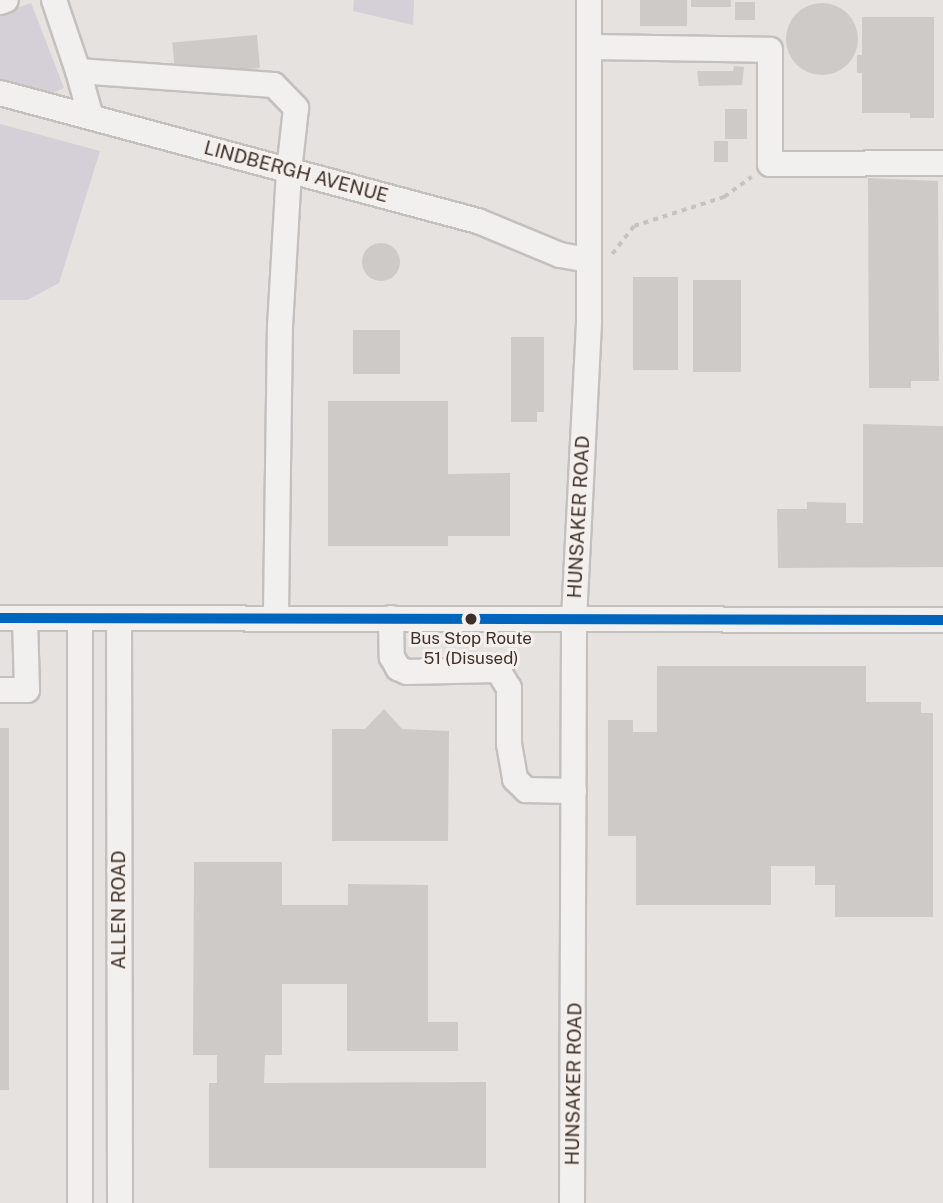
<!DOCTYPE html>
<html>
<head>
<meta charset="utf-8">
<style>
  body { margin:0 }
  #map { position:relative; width:943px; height:1203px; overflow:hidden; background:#e5e2e0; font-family:"Public Sans",sans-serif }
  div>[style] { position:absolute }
  .green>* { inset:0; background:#d5cfd7 }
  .building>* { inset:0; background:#cdcac8; transform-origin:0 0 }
  .round { border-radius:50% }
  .path>* { height:3.5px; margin-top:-1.75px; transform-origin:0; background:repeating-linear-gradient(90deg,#c6c3c1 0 5px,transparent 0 10px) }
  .roads { filter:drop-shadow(2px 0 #c3c0be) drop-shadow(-2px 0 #c3c0be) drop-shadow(0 2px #c3c0be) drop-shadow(0 -2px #c3c0be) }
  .minor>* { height:24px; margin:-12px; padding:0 12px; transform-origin:12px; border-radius:12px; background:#f1f0ef }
  .bus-1>* { height:10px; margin:-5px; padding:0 5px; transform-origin:5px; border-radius:5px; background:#0065bd }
  .dots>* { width:19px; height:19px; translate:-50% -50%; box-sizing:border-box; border:4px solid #f5f0ed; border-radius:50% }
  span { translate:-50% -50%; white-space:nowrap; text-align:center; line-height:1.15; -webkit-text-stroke:6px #f5f0ed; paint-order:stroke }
  .bus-label { font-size:17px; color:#3d3028 }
  .street-label { font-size:19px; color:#3d3028 }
</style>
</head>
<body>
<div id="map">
  <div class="green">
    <div style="clip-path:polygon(354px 0,414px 0,413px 25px,353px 11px)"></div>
    <div style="clip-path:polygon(31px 3px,64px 88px,48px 95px,0 81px,0 14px)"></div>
    <div style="clip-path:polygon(0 124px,100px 151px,59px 283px,27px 300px,0 300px)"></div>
  </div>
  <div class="building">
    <div style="left:640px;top:0;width:47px;height:26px"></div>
    <div style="left:691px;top:0;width:40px;height:7px"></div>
    <div style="left:735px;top:2px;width:20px;height:18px"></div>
    <div class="round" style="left:786px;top:3px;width:72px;height:72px"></div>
    <div style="clip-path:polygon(862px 17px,934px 17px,934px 118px,910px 118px,910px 113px,862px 113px,862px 73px,857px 73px,857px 55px,862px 55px)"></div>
    <div style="left:257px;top:35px;width:33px;height:85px;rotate:85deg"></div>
    <div style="clip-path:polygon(734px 66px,744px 67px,742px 85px,699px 86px,697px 71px,733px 71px)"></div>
    <div style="left:725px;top:109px;width:22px;height:30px"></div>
    <div style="left:714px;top:141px;width:14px;height:21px"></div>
    <div style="clip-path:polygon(868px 178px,938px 181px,939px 381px,911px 381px,911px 388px,869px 388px)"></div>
    <div class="round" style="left:362px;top:243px;width:38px;height:38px"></div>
    <div style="left:633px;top:277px;width:45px;height:93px"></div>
    <div style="left:693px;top:280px;width:48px;height:92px"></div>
    <div style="left:353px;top:330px;width:47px;height:44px"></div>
    <div style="clip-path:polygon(511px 337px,544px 337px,544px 412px,537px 412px,537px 422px,511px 422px)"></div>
    <div style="clip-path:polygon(328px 401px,448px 401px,448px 474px,510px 473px,510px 536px,448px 536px,448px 546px,328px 546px)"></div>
    <div style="clip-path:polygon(863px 424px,943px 426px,943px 567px,778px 568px,777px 509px,807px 509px,807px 502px,846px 503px,846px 523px,863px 523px)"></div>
    <div style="clip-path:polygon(657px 666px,866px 666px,866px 702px,921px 702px,921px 713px,933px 713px,933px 917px,835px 917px,835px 885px,815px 885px,815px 866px,771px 866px,771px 905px,636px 905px,636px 836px,608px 836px,608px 720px,633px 720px,633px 732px,657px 732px)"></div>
    <div style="clip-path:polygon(384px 709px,402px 729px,449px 731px,448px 841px,332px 841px,332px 729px,365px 729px)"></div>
    <div style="left:0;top:728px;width:9px;height:362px"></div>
    <div style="clip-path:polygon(194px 862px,282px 862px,282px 905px,348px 905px,348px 884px,428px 885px,428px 1022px,458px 1022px,458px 1051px,347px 1051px,347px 984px,282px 984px,282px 1055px,265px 1055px,264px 1083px,486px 1082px,486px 1168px,209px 1168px,209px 1083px,217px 1083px,217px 1055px,193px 1055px)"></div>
  </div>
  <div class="path">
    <div style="left:612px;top:254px;width:36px;rotate:-52deg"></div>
    <div style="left:634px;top:226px;width:95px;rotate:-17.9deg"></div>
    <div style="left:724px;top:197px;width:34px;rotate:-36deg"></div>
  </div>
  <div class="roads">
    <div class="minor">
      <div style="left:54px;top:0;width:75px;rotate:71.3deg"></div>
      <div style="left:78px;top:71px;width:196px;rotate:4.1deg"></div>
      <div style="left:274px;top:85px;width:32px;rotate:46deg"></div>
      <div style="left:296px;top:108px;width:63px;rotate:96.3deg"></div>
      <div style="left:289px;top:171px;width:154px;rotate:93.3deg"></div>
      <div style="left:280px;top:325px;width:293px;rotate:90.8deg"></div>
      <div style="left:0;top:2px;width:6px;rotate:-18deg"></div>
      <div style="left:589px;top:47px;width:181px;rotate:0.9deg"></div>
      <div style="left:770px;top:50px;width:114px;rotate:90deg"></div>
      <div style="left:770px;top:164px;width:173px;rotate:-0.3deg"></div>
      <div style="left:78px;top:71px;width:48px;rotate:74.2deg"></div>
      <div style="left:0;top:93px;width:495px;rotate:15deg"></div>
      <div style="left:478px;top:221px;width:89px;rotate:22.5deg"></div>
      <div style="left:560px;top:255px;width:29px;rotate:10deg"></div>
      <div style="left:0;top:618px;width:943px;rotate:0.12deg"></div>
      <div style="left:80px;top:618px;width:585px;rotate:90deg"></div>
      <div style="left:119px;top:618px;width:585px;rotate:89.9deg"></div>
      <div style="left:391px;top:618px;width:39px;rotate:89deg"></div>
      <div style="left:392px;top:657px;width:13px;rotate:61deg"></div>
      <div style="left:398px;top:668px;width:10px;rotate:24deg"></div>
      <div style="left:407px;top:672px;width:91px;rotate:-1.3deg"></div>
      <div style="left:498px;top:670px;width:21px;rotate:59deg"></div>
      <div style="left:509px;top:688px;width:56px;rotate:90deg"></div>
      <div style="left:509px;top:744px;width:36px;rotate:80deg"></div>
      <div style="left:515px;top:779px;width:16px;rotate:45deg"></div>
      <div style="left:526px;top:790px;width:48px;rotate:1.2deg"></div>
      <div style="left:0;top:690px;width:27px"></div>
      <div style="left:27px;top:690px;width:72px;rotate:-91.6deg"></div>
      <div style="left:572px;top:1203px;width:584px;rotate:-89.8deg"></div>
      <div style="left:574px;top:619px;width:298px;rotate:-87.1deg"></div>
      <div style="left:589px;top:321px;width:321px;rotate:-90deg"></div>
    </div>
  </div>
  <div class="bus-1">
    <div style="left:0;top:618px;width:943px;rotate:0.12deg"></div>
  </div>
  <div class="dots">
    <div style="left:471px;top:619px;background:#3d3028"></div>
  </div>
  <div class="bus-label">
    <span style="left:471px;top:649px">Bus Stop Route<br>51 (Disused)</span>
  </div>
  <div class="street-label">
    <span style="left:296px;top:172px;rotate:15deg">LINDBERGH AVENUE</span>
    <span style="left:579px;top:517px;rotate:-87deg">HUNSAKER ROAD</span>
    <span style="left:119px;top:910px;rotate:-90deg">ALLEN ROAD</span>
    <span style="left:574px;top:1084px;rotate:-89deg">HUNSAKER ROAD</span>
  </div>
</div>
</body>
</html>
